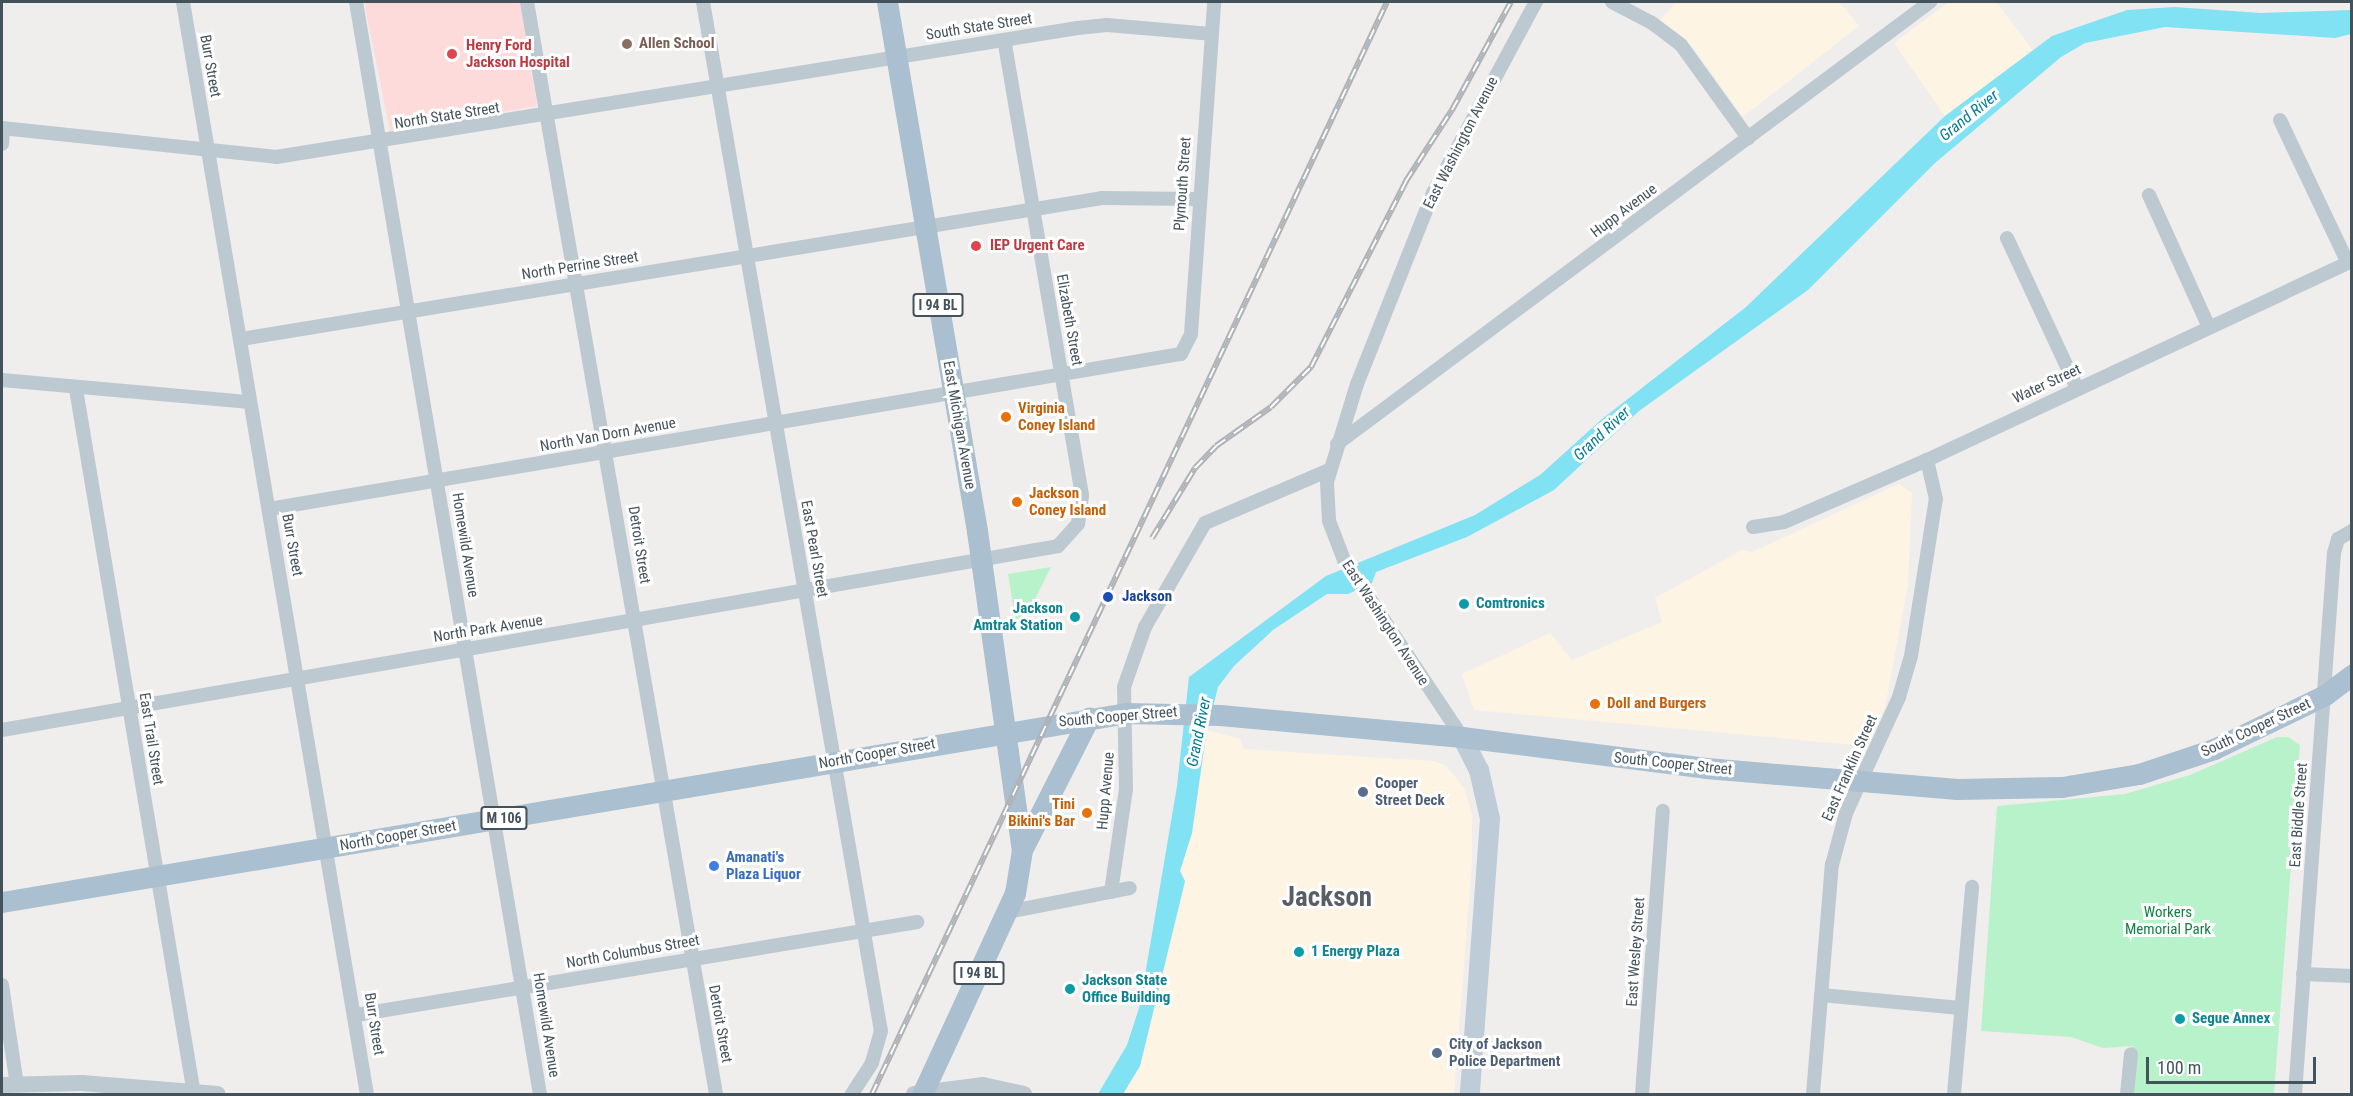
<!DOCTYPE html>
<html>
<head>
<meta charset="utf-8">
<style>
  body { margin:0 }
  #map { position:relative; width:2353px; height:1096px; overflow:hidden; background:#f0eded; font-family:"Roboto Condensed",sans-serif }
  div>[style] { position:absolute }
  .commercial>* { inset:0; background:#fdf4e4 }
  .medical>* { inset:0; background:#fddbda }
  .green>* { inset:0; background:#b7f2ca }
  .water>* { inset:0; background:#80e2f2 }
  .minor>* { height:14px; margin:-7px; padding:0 7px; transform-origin:7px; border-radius:7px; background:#bcc9d1 }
  .tertiary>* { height:16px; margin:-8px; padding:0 8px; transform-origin:8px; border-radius:8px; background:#bcc9d1 }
  .secondary>* { height:20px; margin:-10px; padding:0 10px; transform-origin:10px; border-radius:10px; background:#beccd8 }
  .primary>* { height:21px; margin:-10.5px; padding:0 10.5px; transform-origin:10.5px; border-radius:10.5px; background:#aabfcf }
  .rail>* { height:6px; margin-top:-3px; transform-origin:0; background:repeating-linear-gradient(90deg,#fff 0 11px,#afb3b8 0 22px); box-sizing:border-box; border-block:2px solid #afb3b8 }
  .dots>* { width:16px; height:16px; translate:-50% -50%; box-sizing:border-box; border:3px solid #fff; border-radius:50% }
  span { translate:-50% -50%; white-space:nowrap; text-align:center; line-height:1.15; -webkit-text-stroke:6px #fff; paint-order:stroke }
  .shield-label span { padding:2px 4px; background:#fff; border:2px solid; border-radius:4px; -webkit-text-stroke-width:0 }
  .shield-label { font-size:14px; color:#44525c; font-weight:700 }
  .street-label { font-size:15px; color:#44525c }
  .education-label { font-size:15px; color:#785e54; font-weight:700 }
  .left { translate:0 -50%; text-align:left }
  .health-label { font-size:15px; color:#be3a42; font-weight:700 }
  .food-label { font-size:15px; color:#c56008; font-weight:700 }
  .right { translate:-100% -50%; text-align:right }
  .transit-label { font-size:15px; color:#164399; font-weight:700 }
  .culture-label { font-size:15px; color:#0d838f; font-weight:700 }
  .service-label { font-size:15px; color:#4e5e75; font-weight:700 }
  .shop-label { font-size:15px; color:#366cbe; font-weight:700 }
  .park-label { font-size:15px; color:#0f8242 }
  .water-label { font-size:16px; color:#047c92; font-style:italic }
  .town-label { font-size:27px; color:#595e63; font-weight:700 }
  .frame { position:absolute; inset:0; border:3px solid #44525c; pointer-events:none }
  .scale { position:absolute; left:2146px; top:1057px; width:170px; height:27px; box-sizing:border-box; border:3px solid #44525c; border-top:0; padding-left:8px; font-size:18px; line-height:21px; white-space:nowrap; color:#44525c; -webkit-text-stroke:4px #fff; paint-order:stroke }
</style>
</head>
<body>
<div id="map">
  <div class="commercial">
    <div style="clip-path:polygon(1677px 2px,1839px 2px,1859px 26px,1743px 117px,1693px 47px,1659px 21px)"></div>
    <div style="clip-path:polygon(1949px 2px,1996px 2px,2033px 50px,1945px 116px,1894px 43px)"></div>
    <div style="clip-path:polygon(1899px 484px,1912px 493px,1908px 585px,1885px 707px,1866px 746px,1474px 710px,1462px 674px,1550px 633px,1572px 660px,1662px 622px,1655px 598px,1742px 550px,1752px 552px)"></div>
    <div style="clip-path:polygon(1207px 730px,1240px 739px,1244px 749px,1433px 761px,1446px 765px,1464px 788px,1472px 814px,1472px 862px,1454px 1094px,1123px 1094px,1140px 1066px,1179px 909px,1185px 881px,1180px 871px,1192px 833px)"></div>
  </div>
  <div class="medical">
    <div style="clip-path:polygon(364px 2px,520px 2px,537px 106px,390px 131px)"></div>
  </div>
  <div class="green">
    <div style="clip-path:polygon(1051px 567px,1022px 625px,1016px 623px,1008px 574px)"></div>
    <div style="clip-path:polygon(2277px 737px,2288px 737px,2300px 745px,2274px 1094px,2130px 1094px,2133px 1046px,2103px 1048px,2071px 1037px,1981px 1031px,1997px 806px,2125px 794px,2190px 775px)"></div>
  </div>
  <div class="water">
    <div style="clip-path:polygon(2174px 7px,2261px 13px,2351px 10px,2351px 34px,2335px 38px,2165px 27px,2085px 43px,2061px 57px,1935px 163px,1808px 290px,1639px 411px,1554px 490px,1467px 537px,1376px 572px,1372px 583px,1348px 594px,1327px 594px,1273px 630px,1234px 666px,1218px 687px,1206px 735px,1192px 833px,1180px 871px,1185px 881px,1140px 1066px,1123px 1094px,1098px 1094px,1127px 1045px,1140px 1005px,1177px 786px,1189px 677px,1326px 576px,1475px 515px,1540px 475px,1602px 419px,1746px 307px,1945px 116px,2052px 36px,2127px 10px)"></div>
  </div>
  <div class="minor">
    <div style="left:183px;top:2px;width:1107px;rotate:80.44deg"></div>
    <div style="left:356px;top:2px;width:1107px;rotate:80.44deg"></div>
    <div style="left:527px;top:2px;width:1108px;rotate:80.18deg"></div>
    <div style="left:703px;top:2px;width:1044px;rotate:80.19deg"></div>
    <div style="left:881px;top:1031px;width:33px;rotate:106deg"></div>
    <div style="left:872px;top:1063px;width:37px;rotate:123deg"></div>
    <div style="left:1612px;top:2px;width:45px;rotate:27.7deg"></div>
    <div style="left:1652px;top:23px;width:36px;rotate:37deg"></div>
    <div style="left:1681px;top:45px;width:115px;rotate:54.2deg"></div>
    <div style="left:2280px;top:120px;width:158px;rotate:64.6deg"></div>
    <div style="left:2px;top:128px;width:276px;rotate:6deg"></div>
    <div style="left:276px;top:157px;width:812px;rotate:-9.14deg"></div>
    <div style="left:1078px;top:28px;width:29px;rotate:-6deg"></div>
    <div style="left:1107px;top:25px;width:104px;rotate:4.9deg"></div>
    <div style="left:2px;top:144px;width:16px;rotate:-86deg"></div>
    <div style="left:2149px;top:195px;width:145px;rotate:65.6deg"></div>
    <div style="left:2007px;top:238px;width:166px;rotate:65deg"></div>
    <div style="left:241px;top:339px;width:872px;rotate:-9.3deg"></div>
    <div style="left:1102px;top:198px;width:95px;rotate:0.6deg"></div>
    <div style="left:2px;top:380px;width:249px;rotate:5.1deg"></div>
    <div style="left:76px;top:389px;width:715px;rotate:80.5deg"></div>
    <div style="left:1337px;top:444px;width:740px;rotate:-36.7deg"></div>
    <div style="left:269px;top:509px;width:925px;rotate:-9.65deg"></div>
    <div style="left:1181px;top:354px;width:22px;rotate:-63deg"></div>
    <div style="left:1191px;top:334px;width:333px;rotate:-86deg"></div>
    <div style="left:1753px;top:527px;width:31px;rotate:-9deg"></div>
    <div style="left:1784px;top:522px;width:156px;rotate:-23.4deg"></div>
    <div style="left:1927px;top:460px;width:469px;rotate:-25.1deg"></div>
    <div style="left:2px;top:730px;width:1072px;rotate:-9.88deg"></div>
    <div style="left:1058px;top:546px;width:30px;rotate:-48deg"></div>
    <div style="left:1078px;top:524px;width:29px;rotate:-82deg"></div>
    <div style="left:1082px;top:495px;width:461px;rotate:-99.7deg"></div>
    <div style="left:1462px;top:737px;width:213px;rotate:-123.7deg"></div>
    <div style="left:1344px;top:560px;width:42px;rotate:-111deg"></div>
    <div style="left:1329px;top:521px;width:39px;rotate:-93deg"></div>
    <div style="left:1327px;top:482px;width:102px;rotate:-73deg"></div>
    <div style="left:1357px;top:384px;width:206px;rotate:-68.3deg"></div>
    <div style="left:1433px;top:193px;width:217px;rotate:-61.7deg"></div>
    <div style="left:1111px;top:892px;width:104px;rotate:-81.7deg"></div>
    <div style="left:1126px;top:789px;width:102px;rotate:-91.1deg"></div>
    <div style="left:1124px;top:687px;width:64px;rotate:-70.7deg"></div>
    <div style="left:1145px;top:627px;width:120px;rotate:-60deg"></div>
    <div style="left:1205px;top:523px;width:135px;rotate:-23.1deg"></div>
    <div style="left:1007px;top:912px;width:125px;rotate:-11deg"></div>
    <div style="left:2303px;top:974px;width:49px;rotate:2.3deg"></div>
    <div style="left:2px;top:985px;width:101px;rotate:81.5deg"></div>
    <div style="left:1821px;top:995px;width:140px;rotate:5.3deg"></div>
    <div style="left:356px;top:1015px;width:569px;rotate:-9.41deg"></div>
    <div style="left:1642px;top:1094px;width:284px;rotate:-85.8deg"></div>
    <div style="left:1813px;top:1094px;width:230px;rotate:-85.3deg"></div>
    <div style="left:1832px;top:865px;width:54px;rotate:-74.9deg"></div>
    <div style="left:1846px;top:813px;width:128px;rotate:-65.4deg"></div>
    <div style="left:1899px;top:697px;width:43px;rotate:-73.7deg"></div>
    <div style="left:1911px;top:656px;width:159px;rotate:-81deg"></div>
    <div style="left:1936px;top:499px;width:40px;rotate:-103deg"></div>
    <div style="left:1954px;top:1094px;width:208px;rotate:-85deg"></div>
    <div style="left:2127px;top:1094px;width:40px;rotate:-84.3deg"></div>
    <div style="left:2295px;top:1094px;width:542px;rotate:-85.88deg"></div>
    <div style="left:2334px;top:553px;width:15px;rotate:-74deg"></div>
    <div style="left:2338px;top:539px;width:16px;rotate:-30deg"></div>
  </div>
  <div class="tertiary">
    <div style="left:2px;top:1085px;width:80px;rotate:-1.4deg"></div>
    <div style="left:82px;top:1083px;width:136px;rotate:4.6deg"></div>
    <div style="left:914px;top:1094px;width:70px;rotate:-7.4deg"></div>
    <div style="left:983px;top:1085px;width:42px;rotate:12.4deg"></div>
  </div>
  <div class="secondary">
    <div style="left:1462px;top:737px;width:37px;rotate:63deg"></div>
    <div style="left:1479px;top:770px;width:50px;rotate:77.3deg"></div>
    <div style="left:1490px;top:819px;width:276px;rotate:94.2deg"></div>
  </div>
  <div class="primary">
    <div style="left:887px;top:2px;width:537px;rotate:80.34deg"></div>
    <div style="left:977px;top:531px;width:322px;rotate:82deg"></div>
    <div style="left:1022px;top:850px;width:44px;rotate:99.2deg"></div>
    <div style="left:1015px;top:893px;width:221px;rotate:114.8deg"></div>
    <div style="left:1024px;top:846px;width:144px;rotate:-63.1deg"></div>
    <div style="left:2px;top:902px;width:1140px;rotate:-9.54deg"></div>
    <div style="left:1126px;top:713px;width:94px;rotate:1.2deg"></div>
    <div style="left:1220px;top:715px;width:243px;rotate:5.2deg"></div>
    <div style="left:1462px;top:737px;width:246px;rotate:7.2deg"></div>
    <div style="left:1706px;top:768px;width:252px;rotate:4.8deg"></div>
    <div style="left:1957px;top:789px;width:105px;rotate:-1.1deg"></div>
    <div style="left:2062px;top:787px;width:78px;rotate:-9.6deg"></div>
    <div style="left:2139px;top:774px;width:79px;rotate:-18.4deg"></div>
    <div style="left:2214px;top:749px;width:123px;rotate:-25.9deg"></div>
    <div style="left:2325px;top:695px;width:34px;rotate:-37deg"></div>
  </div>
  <div class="rail">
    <div style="left:1152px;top:538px;width:82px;rotate:-58.4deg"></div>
    <div style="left:1195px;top:468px;width:30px;rotate:-46deg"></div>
    <div style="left:1216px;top:446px;width:67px;rotate:-35.3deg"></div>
    <div style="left:1271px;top:407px;width:57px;rotate:-45deg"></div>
    <div style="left:1311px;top:367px;width:209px;rotate:-62.9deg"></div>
    <div style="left:1406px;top:181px;width:85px;rotate:-57.1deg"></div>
    <div style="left:1452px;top:110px;width:123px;rotate:-61.4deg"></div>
    <div style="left:872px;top:1094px;width:1207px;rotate:-64.75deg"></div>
  </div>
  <div class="dots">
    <div style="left:627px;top:44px;background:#8d6e63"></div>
    <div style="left:452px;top:54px;background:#e0444e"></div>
    <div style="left:976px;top:246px;background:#e0444e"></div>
    <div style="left:1006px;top:417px;background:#e8710a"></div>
    <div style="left:1017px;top:502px;background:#e8710a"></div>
    <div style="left:1108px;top:597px;background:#1a4fb4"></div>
    <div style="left:1464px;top:604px;background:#0f9aa8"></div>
    <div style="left:1075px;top:617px;background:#0f9aa8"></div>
    <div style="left:1595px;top:704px;background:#e8710a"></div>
    <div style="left:1363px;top:792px;background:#5c6f8a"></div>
    <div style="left:1087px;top:813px;background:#e8710a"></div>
    <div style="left:714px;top:866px;background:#3f7fe0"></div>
    <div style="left:1299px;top:952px;background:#0f9aa8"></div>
    <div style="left:1070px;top:989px;background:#0f9aa8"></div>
    <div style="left:2180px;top:1019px;background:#0f9aa8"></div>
    <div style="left:1437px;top:1053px;background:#5c6f8a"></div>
  </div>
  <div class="shield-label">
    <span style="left:938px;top:305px">I 94 BL</span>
    <span style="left:504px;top:818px">M 106</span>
    <span style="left:979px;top:973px">I 94 BL</span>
  </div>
  <div class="street-label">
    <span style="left:979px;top:27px;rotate:-9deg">South State Street</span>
    <span style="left:210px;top:66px;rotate:80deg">Burr Street</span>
    <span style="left:447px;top:116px;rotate:-9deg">North State Street</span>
    <span style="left:1461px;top:143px;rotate:-63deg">East Washington Avenue</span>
    <span style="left:1183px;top:184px;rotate:-86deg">Plymouth Street</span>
    <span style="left:1624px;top:211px;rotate:-37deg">Hupp Avenue</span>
    <span style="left:580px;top:266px;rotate:-9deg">North Perrine Street</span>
    <span style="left:1069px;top:320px;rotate:80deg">Elizabeth Street</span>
    <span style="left:2047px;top:384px;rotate:-25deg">Water Street</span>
    <span style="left:959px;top:425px;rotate:80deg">East Michigan Avenue</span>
    <span style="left:608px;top:435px;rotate:-10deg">North Van Dorn Avenue</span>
    <span style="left:292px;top:545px;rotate:80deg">Burr Street</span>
    <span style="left:465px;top:545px;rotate:81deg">Homewild Avenue</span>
    <span style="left:639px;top:545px;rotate:81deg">Detroit Street</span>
    <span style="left:814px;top:549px;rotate:80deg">East Pearl Street</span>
    <span style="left:1385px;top:623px;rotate:57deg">East Washington Avenue</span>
    <span style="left:488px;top:629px;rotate:-9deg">North Park Avenue</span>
    <span style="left:1118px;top:717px;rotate:-5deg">South Cooper Street</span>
    <span style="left:2256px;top:728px;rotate:-25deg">South Cooper Street</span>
    <span style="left:151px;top:739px;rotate:81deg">East Trail Street</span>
    <span style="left:877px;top:754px;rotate:-10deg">North Cooper Street</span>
    <span style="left:1673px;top:764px;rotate:6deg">South Cooper Street</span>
    <span style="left:1850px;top:768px;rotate:-66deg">East Franklin Street</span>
    <span style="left:1106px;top:791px;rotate:-85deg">Hupp Avenue</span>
    <span style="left:2299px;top:815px;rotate:-86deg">East Biddle Street</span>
    <span style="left:398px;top:836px;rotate:-10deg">North Cooper Street</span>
    <span style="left:633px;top:952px;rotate:-10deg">North Columbus Street</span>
    <span style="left:1636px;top:952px;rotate:-86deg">East Wesley Street</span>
    <span style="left:374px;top:1024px;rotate:81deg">Burr Street</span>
    <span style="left:720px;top:1024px;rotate:80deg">Detroit Street</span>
    <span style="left:546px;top:1025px;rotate:81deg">Homewild Avenue</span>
  </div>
  <div class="education-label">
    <span class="left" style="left:639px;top:44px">Allen School</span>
  </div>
  <div class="health-label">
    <span class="left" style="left:466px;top:54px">Henry Ford<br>Jackson Hospital</span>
    <span class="left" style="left:990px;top:246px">IEP Urgent Care</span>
  </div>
  <div class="food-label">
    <span class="left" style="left:1018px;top:417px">Virginia<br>Coney Island</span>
    <span class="left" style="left:1029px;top:502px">Jackson<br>Coney Island</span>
    <span class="left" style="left:1607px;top:704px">Doll and Burgers</span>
    <span class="right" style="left:1075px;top:813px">Tini<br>Bikini's Bar</span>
  </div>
  <div class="transit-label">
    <span class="left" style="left:1122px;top:597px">Jackson</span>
  </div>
  <div class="culture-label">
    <span class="left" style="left:1476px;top:604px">Comtronics</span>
    <span class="right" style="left:1063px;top:617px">Jackson<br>Amtrak Station</span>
    <span class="left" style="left:1311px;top:952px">1 Energy Plaza</span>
    <span class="left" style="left:1082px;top:989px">Jackson State<br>Office Building</span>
    <span class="left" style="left:2192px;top:1019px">Segue Annex</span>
  </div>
  <div class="service-label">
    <span class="left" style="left:1375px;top:792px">Cooper<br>Street Deck</span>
    <span class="left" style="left:1449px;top:1053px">City of Jackson<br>Police Department</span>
  </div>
  <div class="shop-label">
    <span class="left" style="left:726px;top:866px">Amanati's<br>Plaza Liquor</span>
  </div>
  <div class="park-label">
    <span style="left:2168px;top:921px">Workers<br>Memorial Park</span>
  </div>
  <div class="water-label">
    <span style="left:1969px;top:116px;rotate:-39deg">Grand River</span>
    <span style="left:1602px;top:434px;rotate:-43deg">Grand River</span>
    <span style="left:1199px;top:732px;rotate:-79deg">Grand River</span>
  </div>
  <div class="town-label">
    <span style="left:1327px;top:898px">Jackson</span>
  </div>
  <div class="frame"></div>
  <div class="scale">100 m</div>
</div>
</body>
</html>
